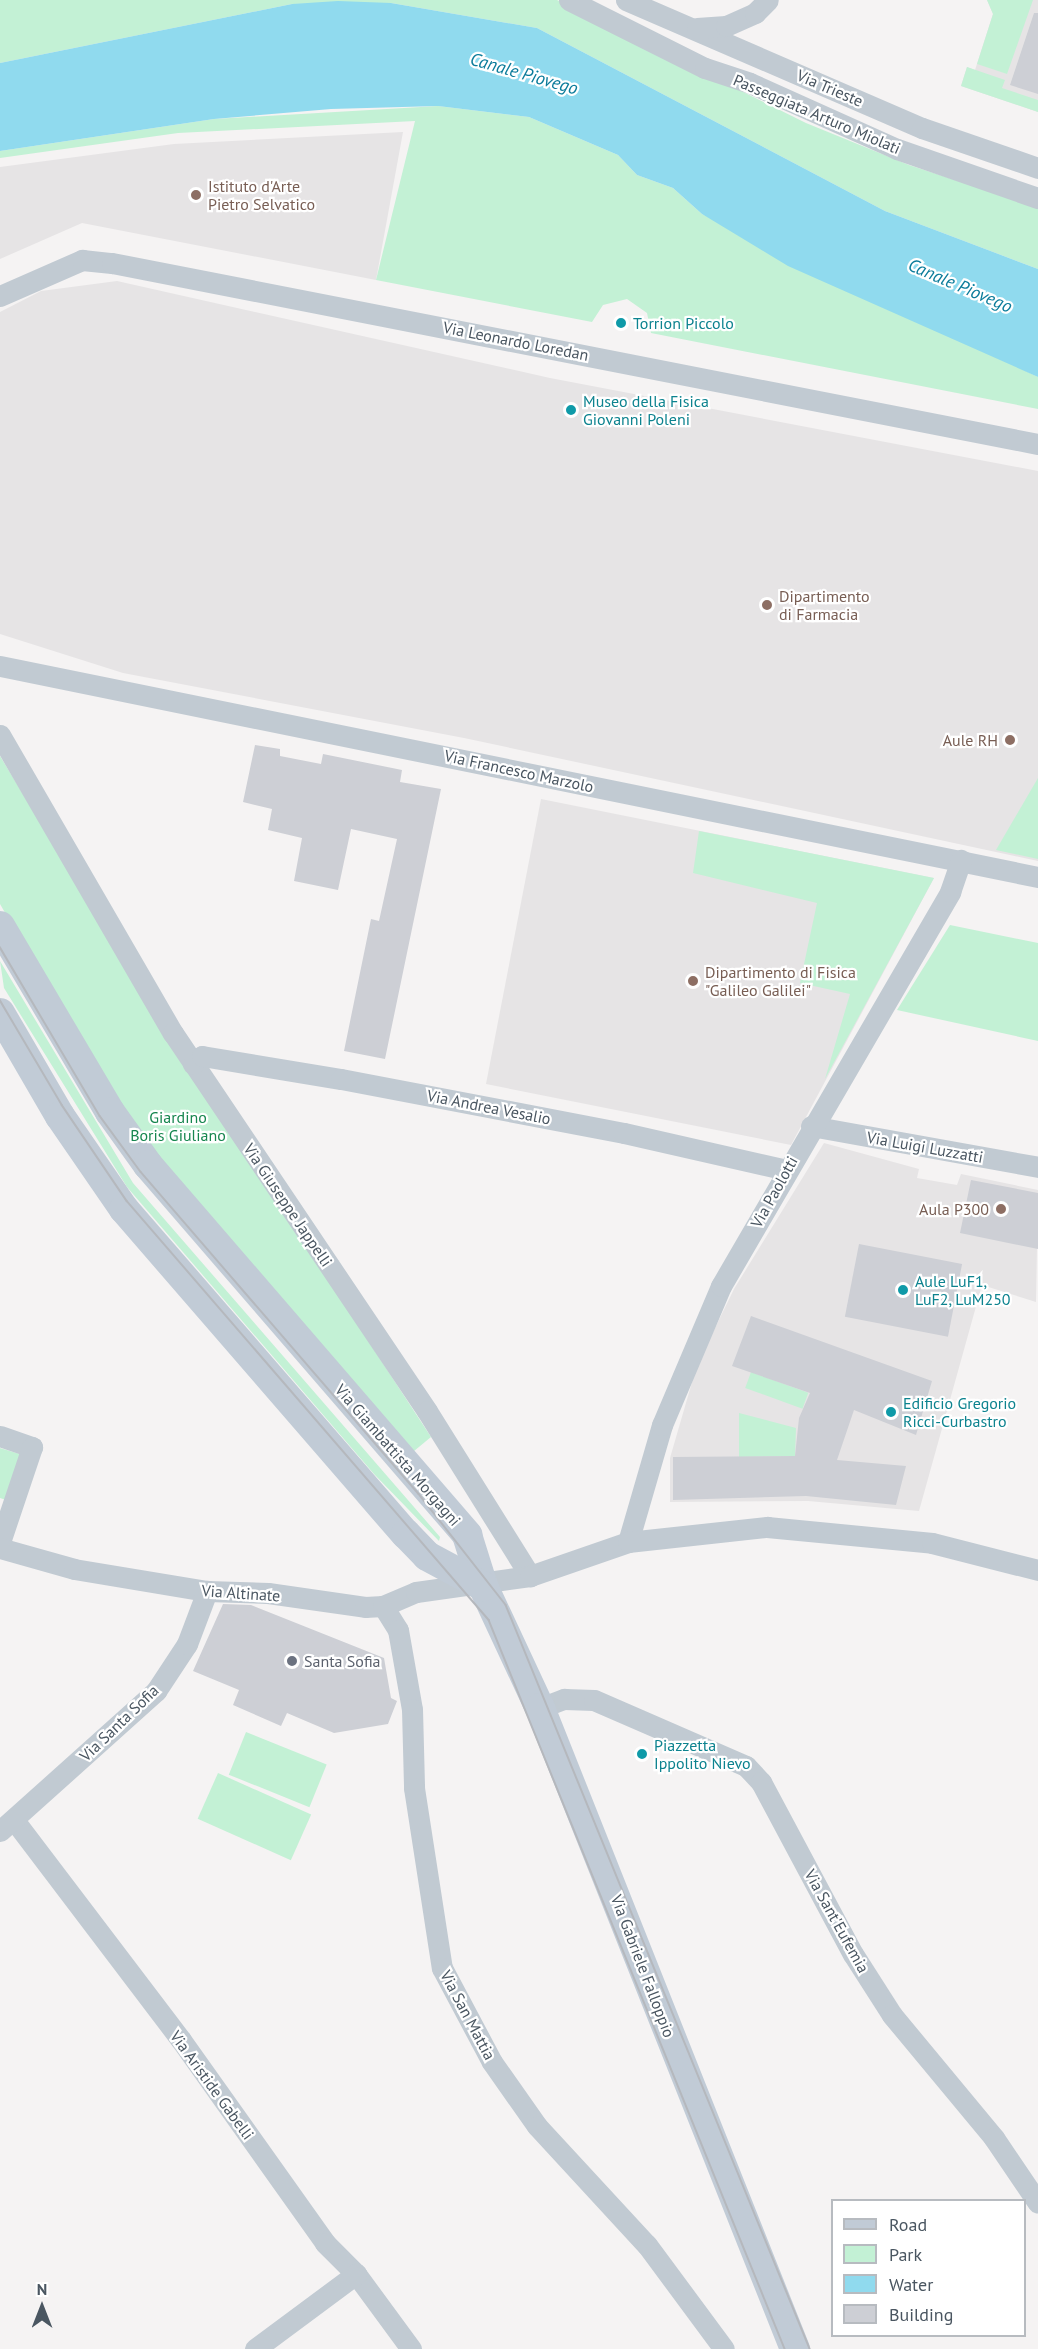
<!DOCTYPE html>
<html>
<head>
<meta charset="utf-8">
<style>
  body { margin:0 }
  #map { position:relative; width:1038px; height:2349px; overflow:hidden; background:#f5f3f3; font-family:"PT Sans",sans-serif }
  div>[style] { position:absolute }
  .education>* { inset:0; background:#e6e4e5 }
  .green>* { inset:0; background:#c3f1d5; transform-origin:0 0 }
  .water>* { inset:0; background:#90daee }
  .building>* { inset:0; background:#cdcfd5; transform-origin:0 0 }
  .street>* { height:21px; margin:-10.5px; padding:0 10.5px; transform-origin:10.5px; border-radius:10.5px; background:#c1cad2 }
  .secondary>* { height:30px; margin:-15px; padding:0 15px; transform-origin:15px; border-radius:15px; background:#c1cbd6 }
  .tram>* { height:1.5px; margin:-0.75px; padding:0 0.75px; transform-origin:0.75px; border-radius:0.75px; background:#b5b8bd }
  .dots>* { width:16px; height:16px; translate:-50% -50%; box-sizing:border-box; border:3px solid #fff; border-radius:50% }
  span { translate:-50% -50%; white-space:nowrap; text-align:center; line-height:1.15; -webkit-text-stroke:4.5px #fff; paint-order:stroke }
  .street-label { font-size:16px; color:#4a5661 }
  .education-label { font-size:16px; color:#785e54 }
  .left { translate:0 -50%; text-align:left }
  .right { translate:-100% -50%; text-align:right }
  .culture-label { font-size:16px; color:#0d838f }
  .park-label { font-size:16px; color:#17864f }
  .worship-label { font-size:16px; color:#5b616d }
  .water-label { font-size:18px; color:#0c7c9b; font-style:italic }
  .legend { position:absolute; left:831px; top:2199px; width:195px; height:138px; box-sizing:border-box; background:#fff; border:2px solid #b7bbc0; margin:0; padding:8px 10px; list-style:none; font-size:18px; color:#4a5661 }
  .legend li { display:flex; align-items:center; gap:12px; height:30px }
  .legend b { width:30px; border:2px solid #b7bbc0 }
  .north { position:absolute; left:12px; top:2277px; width:60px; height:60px; -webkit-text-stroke:4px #fff; paint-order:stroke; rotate:0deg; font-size:16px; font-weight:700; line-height:24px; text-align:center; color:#4a5661 }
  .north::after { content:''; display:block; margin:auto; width:21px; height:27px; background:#4a5661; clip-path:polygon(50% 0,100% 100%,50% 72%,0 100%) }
</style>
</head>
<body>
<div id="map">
  <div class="education">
    <div style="clip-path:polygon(987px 0,1038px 0,1038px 112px,961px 86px,967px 67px,975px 70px,993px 14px)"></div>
    <div style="clip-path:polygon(403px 132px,376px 280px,82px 223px,0 259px,0 167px,174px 144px)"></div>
    <div style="clip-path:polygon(117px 281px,550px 378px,1038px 471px,1038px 861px,464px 738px,123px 673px,0 634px,0 312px,41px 291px)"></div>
    <div style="clip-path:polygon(541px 799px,934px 878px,791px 1145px,486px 1084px)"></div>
    <div style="clip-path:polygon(824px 1143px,919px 1169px,917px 1178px,957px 1185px,961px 1174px,1038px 1190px,1036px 1302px,982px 1285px,919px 1511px,808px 1501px,670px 1502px,670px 1458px,697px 1365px,734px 1289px)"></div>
  </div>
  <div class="green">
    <div style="clip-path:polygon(0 0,557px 0,806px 123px,909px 165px,1038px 207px,1038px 269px,885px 211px,537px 28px,391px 3px,292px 4px,0 63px)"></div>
    <div style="clip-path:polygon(987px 0,1033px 0,1007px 74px,977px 64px,993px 14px)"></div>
    <div style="clip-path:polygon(967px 67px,1005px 80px,1002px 88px,1038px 100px,1038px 112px,961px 86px)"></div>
    <div style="clip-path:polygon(438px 106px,529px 117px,618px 155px,637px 175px,673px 188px,702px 214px,1038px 377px,1038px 409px,651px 333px,647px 313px,627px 299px,603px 305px,592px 322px,376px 280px,415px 121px,178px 133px,0 158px,0 151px,214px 119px)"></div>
    <div style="clip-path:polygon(0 756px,165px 1030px,431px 1437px,402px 1461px,113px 1101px,0 904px)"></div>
    <div style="clip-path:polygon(1038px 778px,1038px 859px,996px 850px)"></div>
    <div style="clip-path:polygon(699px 831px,934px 878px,825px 1079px,850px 994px,800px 983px,817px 903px,693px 873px)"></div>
    <div style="clip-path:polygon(950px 925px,1038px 943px,1038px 1041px,897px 1010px)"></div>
    <div style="clip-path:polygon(0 961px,133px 1183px,440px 1537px,439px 1541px,374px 1474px,127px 1187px,4px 988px)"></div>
    <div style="left:751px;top:1372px;width:61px;height:17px;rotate:20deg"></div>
    <div style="clip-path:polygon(739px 1413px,796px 1428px,795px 1456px,739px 1457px)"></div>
    <div style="clip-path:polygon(0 1448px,23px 1455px,9px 1501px,0 1498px)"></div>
    <div style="left:246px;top:1732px;width:87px;height:46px;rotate:22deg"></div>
    <div style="left:218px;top:1773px;width:102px;height:50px;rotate:24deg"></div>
  </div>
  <div class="water">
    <div style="clip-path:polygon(338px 1px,391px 3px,537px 28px,885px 211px,1038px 269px,1038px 377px,788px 266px,702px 214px,673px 188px,637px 175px,618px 155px,529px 117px,438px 106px,331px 109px,214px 119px,0 151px,0 63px,292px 4px)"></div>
  </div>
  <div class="building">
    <div style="clip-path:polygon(1034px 13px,1038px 13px,1038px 94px,1010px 85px)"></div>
    <div style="clip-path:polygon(255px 745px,280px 749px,280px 756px,321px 764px,323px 754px,402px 770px,400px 782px,441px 789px,385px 1059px,344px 1051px,371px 919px,379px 921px,397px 839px,351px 829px,338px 890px,294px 881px,302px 838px,268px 830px,272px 809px,243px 802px)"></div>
    <div style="clip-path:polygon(971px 1180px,1038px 1193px,1038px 1249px,960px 1233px)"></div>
    <div style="left:859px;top:1244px;width:105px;height:74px;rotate:11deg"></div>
    <div style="clip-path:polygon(751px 1316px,932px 1381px,916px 1435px,854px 1410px,837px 1460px,906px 1466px,896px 1505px,806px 1496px,673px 1500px,673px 1457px,795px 1456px,799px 1418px,810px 1393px,732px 1366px)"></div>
    <div style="clip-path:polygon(223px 1604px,251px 1605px,384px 1658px,391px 1698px,397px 1701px,388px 1724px,334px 1733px,287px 1713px,281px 1726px,233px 1705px,239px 1690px,193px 1671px)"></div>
  </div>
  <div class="street">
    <div style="left:569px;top:0;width:152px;rotate:26.6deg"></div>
    <div style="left:705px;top:68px;width:47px;rotate:18.4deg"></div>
    <div style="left:750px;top:83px;width:161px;rotate:24.2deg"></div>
    <div style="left:897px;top:149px;width:149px;rotate:19.2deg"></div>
    <div style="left:626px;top:0;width:322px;rotate:23.4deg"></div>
    <div style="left:922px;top:128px;width:123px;rotate:19deg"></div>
    <div style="left:697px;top:28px;width:29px;rotate:-4deg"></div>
    <div style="left:726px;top:26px;width:32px;rotate:-24deg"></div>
    <div style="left:755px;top:13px;width:18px;rotate:-45deg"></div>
    <div style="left:0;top:296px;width:90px;rotate:-23.7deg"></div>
    <div style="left:82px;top:260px;width:30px;rotate:6deg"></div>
    <div style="left:112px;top:263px;width:944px;rotate:11.06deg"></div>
    <div style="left:0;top:666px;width:1059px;rotate:11.49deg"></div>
    <div style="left:0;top:735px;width:345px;rotate:59.9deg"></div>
    <div style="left:173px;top:1033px;width:455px;rotate:56.1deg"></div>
    <div style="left:427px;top:1411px;width:195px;rotate:58deg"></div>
    <div style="left:193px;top:1064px;width:12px;rotate:-42deg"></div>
    <div style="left:202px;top:1056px;width:141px;rotate:9.4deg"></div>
    <div style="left:341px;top:1079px;width:288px;rotate:10.8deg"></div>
    <div style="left:624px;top:1133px;width:167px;rotate:12.8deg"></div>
    <div style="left:811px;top:1126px;width:231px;rotate:10.2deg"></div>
    <div style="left:0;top:1436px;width:34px;rotate:19deg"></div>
    <div style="left:32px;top:1447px;width:100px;rotate:108.6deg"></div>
    <div style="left:628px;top:1542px;width:122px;rotate:-73.8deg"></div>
    <div style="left:662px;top:1425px;width:151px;rotate:-67deg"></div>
    <div style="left:721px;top:1286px;width:456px;rotate:-59.8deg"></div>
    <div style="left:950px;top:892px;width:34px;rotate:-71deg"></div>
    <div style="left:0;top:1548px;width:77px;rotate:15.8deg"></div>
    <div style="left:74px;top:1569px;width:135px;rotate:9.4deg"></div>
    <div style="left:207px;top:1591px;width:61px;rotate:1.9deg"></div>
    <div style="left:268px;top:1593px;width:98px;rotate:8.2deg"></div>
    <div style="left:365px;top:1607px;width:18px;rotate:-3deg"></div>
    <div style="left:383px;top:1606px;width:36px;rotate:-23deg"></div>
    <div style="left:416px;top:1592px;width:115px;rotate:-8deg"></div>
    <div style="left:530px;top:1576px;width:104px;rotate:-19.1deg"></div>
    <div style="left:628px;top:1542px;width:140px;rotate:-6.2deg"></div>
    <div style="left:767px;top:1527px;width:166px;rotate:5.5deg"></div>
    <div style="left:932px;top:1543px;width:109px;rotate:14.3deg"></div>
    <div style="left:383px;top:1606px;width:28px;rotate:58deg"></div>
    <div style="left:398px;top:1630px;width:80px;rotate:80deg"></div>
    <div style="left:412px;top:1709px;width:79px;rotate:88.5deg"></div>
    <div style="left:414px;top:1788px;width:182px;rotate:81.2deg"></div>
    <div style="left:442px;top:1968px;width:106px;rotate:62deg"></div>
    <div style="left:492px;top:2062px;width:78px;rotate:54.9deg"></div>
    <div style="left:537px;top:2126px;width:162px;rotate:47.3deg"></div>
    <div style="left:647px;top:2245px;width:129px;rotate:53.5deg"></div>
    <div style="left:540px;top:1708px;width:26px;rotate:-21deg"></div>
    <div style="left:564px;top:1699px;width:30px;rotate:2deg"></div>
    <div style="left:594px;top:1700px;width:166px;rotate:23.5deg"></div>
    <div style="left:746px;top:1766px;width:22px;rotate:47deg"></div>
    <div style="left:761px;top:1782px;width:195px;rotate:61.9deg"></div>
    <div style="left:853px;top:1954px;width:72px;rotate:57.4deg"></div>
    <div style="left:892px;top:2015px;width:160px;rotate:50.3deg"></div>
    <div style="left:994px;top:2138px;width:78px;rotate:55.9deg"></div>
    <div style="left:14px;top:1820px;width:276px;rotate:52.8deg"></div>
    <div style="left:181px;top:2040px;width:249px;rotate:54.6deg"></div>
    <div style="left:325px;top:2243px;width:44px;rotate:45deg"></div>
    <div style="left:356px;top:2274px;width:93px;rotate:53.7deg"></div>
    <div style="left:0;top:1831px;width:210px;rotate:-41.9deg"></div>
    <div style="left:156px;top:1691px;width:56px;rotate:-56.6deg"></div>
    <div style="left:187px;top:1644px;width:57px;rotate:-69.3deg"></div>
    <div style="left:255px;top:2349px;width:126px;rotate:-36.6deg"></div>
  </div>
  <div class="secondary">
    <div style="left:0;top:926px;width:216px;rotate:59.4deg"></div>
    <div style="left:110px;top:1112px;width:65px;rotate:54.4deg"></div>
    <div style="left:148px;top:1165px;width:489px;rotate:49.2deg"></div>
    <div style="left:467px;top:1535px;width:53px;rotate:72.6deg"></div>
    <div style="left:483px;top:1586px;width:135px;rotate:65deg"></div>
    <div style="left:540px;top:1708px;width:690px;rotate:68.31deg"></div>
    <div style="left:0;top:1013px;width:119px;rotate:59.8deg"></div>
    <div style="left:60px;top:1116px;width:113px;rotate:55.5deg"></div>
    <div style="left:124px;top:1209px;width:430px;rotate:49.1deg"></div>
    <div style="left:406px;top:1534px;width:30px;rotate:46deg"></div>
    <div style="left:427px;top:1556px;width:64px;rotate:28.2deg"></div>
  </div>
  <div class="tram">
    <div style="left:0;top:947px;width:196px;rotate:59.4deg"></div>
    <div style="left:100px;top:1116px;width:69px;rotate:53.8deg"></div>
    <div style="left:141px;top:1172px;width:425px;rotate:49.2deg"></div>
    <div style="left:419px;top:1494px;width:141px;rotate:51.9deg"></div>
    <div style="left:506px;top:1605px;width:804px;rotate:67.77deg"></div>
    <div style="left:0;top:1000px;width:122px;rotate:59.4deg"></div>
    <div style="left:62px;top:1105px;width:116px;rotate:55.9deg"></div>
    <div style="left:127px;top:1201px;width:554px;rotate:49.17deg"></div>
    <div style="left:489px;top:1620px;width:787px;rotate:67.9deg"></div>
  </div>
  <div class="dots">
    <div style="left:196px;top:195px;background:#8d6e63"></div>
    <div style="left:621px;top:323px;background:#0f9aa8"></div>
    <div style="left:571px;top:410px;background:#0f9aa8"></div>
    <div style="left:767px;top:605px;background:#8d6e63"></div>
    <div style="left:1010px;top:740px;background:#8d6e63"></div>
    <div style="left:693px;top:981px;background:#8d6e63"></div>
    <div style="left:1001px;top:1209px;background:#8d6e63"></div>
    <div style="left:903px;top:1290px;background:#0f9aa8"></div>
    <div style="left:891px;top:1412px;background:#0f9aa8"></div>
    <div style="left:292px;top:1661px;background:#6b7280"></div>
    <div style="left:642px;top:1754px;background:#0f9aa8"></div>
  </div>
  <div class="street-label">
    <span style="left:830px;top:88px;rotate:23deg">Via Trieste</span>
    <span style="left:817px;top:114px;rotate:23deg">Passeggiata Arturo Miolati</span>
    <span style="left:516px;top:341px;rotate:11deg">Via Leonardo Loredan</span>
    <span style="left:519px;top:771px;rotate:12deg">Via Francesco Marzolo</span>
    <span style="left:489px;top:1107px;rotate:11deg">Via Andrea Vesalio</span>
    <span style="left:925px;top:1147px;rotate:10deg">Via Luigi Luzzatti</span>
    <span style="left:774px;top:1192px;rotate:-61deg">Via Paolotti</span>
    <span style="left:288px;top:1205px;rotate:56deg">Via Giuseppe Jappelli</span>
    <span style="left:398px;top:1455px;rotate:49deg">Via Giambattista Morgagni</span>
    <span style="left:241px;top:1593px;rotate:4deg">Via Altinate</span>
    <span style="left:119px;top:1723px;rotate:-44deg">Via Santa Sofia</span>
    <span style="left:837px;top:1921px;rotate:61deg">Via Sant'Eufemia</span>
    <span style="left:643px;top:1966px;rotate:69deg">Via Gabriele Falloppio</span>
    <span style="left:468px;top:2015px;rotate:62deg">Via San Mattia</span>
    <span style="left:212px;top:2085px;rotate:54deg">Via Aristide Gabelli</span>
  </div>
  <div class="education-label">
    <span class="left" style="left:208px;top:195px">Istituto d'Arte<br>Pietro Selvatico</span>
    <span class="left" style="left:779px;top:605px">Dipartimento<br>di Farmacia</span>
    <span class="right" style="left:998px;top:740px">Aule RH</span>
    <span class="left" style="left:705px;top:981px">Dipartimento di Fisica<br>"Galileo Galilei"</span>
    <span class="right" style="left:989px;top:1209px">Aula P300</span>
  </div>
  <div class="culture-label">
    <span class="left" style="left:633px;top:323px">Torrion Piccolo</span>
    <span class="left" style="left:583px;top:410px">Museo della Fisica<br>Giovanni Poleni</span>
    <span class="left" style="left:915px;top:1290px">Aule LuF1,<br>LuF2, LuM250</span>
    <span class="left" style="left:903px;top:1412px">Edificio Gregorio<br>Ricci-Curbastro</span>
    <span class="left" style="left:654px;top:1754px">Piazzetta<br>Ippolito Nievo</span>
  </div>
  <div class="park-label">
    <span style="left:178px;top:1126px">Giardino<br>Boris Giuliano</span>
  </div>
  <div class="worship-label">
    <span class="left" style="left:304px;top:1661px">Santa Sofia</span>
  </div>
  <div class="water-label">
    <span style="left:524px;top:74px;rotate:16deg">Canale Piovego</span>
    <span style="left:960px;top:286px;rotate:23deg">Canale Piovego</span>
  </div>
  <ul class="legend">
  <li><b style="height:8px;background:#c1cbd6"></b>Road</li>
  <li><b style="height:16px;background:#c3f1d5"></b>Park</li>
  <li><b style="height:16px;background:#90daee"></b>Water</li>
  <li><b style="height:16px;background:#cdcfd5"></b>Building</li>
  </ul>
  <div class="north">N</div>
</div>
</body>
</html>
